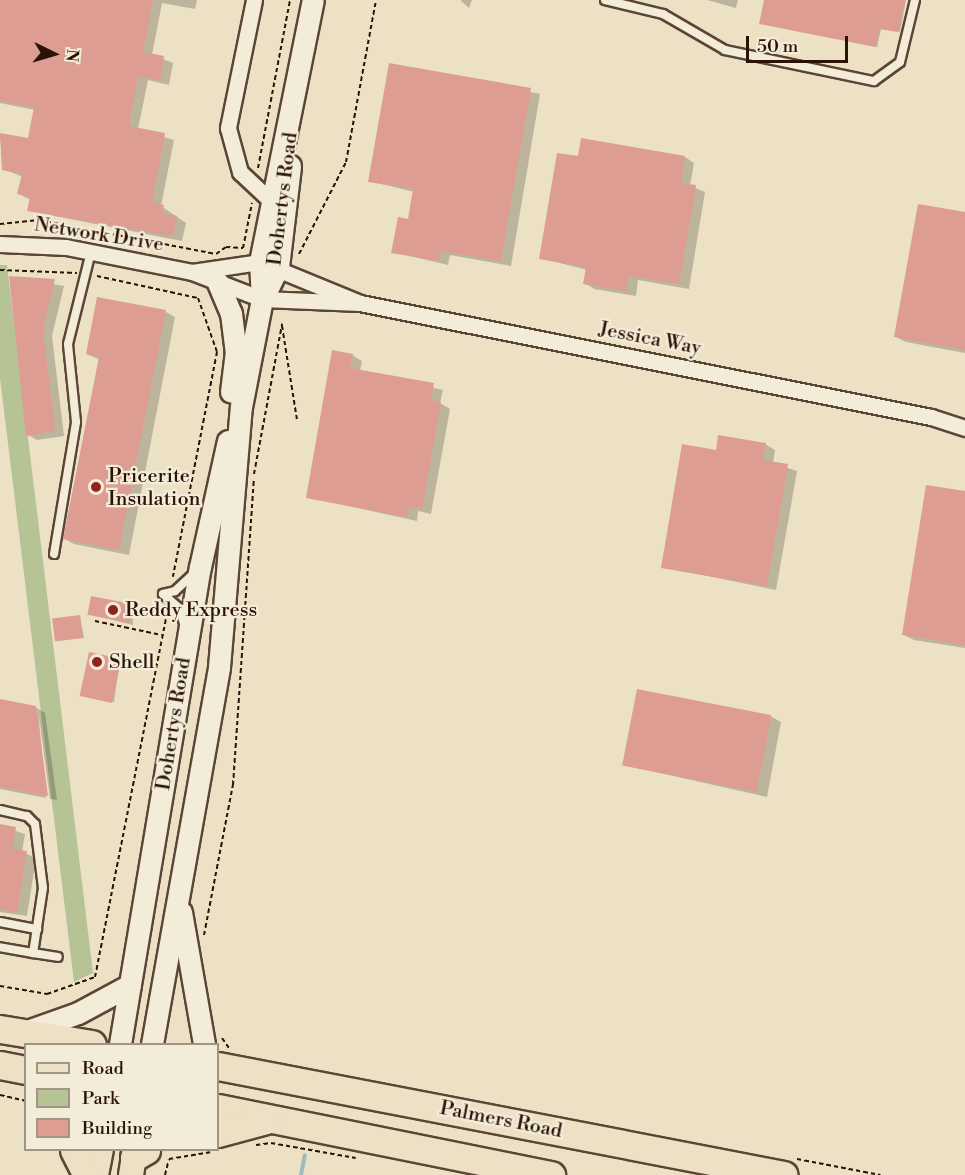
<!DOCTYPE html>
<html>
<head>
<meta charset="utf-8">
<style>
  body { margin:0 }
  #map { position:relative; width:965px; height:1175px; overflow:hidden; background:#ece1c4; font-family:"Libre Bodoni",serif }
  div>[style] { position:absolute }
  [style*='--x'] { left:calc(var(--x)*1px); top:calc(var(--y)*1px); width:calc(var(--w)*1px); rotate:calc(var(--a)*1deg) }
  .green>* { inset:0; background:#b6c395 }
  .shadow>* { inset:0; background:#0003 }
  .stream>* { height:4px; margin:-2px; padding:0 2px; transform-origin:2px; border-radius:2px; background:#9dbbbe }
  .building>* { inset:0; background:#dd9d92; transform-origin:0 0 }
  .path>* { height:2px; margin-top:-1px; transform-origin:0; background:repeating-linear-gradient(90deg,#2b1106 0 4.5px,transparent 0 7.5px) }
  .roads { filter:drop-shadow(2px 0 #5b4536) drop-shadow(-2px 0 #5b4536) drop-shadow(0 2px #5b4536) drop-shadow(0 -2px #5b4536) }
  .lane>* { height:8px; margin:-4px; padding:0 4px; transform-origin:4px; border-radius:4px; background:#f3ecd9 }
  .street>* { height:15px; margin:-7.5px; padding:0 7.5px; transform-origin:7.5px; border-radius:7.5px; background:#f3ecd9 }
  .secondary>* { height:21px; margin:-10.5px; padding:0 10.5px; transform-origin:10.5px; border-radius:10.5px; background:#f3ecd9 }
  .primary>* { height:24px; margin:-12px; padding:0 12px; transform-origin:12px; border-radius:12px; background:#ece1c4 }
  .highway>* { height:27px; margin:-13.5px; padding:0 13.5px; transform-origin:13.5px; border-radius:13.5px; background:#ece1c4 }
  .dots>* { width:16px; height:16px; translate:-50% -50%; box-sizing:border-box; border:3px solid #f3ecd9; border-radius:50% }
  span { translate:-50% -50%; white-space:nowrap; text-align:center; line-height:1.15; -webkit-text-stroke:4.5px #f3ecd9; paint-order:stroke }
  .street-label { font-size:20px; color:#2b1106 }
  .poi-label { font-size:20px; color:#2b1106 }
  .left { translate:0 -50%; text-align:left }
  .legend { position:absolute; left:24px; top:1043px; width:195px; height:108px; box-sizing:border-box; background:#f3ecd9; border:2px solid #a39485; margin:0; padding:8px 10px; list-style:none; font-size:18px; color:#2b1106 }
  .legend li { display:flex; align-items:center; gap:12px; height:30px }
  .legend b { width:30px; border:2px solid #a39485 }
  .north { position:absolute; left:24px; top:24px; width:60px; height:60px; -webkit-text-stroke:4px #f3ecd9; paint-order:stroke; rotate:95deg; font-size:16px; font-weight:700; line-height:24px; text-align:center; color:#2b1106 }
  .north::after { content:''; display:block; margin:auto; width:21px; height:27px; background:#2b1106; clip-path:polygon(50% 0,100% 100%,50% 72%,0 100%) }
  .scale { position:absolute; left:746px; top:36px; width:102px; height:27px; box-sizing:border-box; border:3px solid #2b1106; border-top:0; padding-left:8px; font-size:18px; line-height:21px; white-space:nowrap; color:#2b1106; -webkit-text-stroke:4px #f3ecd9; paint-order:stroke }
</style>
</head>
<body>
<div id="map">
  <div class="green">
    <i style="clip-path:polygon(0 265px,7px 265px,93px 973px,74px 982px,0 378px)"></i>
  </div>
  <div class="shadow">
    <i style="clip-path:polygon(0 0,197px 0,195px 9px,162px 3px,152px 55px,173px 63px,169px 85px,148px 80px,138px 129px,174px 140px,161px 206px,186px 223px,182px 241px,29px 211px,31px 200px,19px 194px,23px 177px,3px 169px,0 135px,30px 140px,35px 110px,0 103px)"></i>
    <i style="clip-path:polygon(461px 0,472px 0,469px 8px,461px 1px)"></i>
    <i style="clip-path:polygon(707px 0,738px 0,736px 8px)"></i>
    <i style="clip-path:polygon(765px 0,906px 0,900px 32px,881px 29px,877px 47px,762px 24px)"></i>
    <i style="clip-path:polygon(390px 64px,540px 94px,511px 266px,450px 255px,448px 265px,393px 252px,409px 221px,414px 192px,370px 181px)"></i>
    <i style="clip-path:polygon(685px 157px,694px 163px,690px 186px,705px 192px,689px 289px,638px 280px,636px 296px,594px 289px,585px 283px,587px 270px,540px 258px,579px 158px)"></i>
    <i style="clip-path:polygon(965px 214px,965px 353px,906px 342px,896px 337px)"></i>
    <i style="clip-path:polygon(11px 277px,64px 286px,52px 336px,64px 436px,37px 440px,28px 435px)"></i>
    <i style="clip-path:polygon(166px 312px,175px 317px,129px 555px,74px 544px,65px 539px,100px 360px,87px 354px)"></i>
    <i style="clip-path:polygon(352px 355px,362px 361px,360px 371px,443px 390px,440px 403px,450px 409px,431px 514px,418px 511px,417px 521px,307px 497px)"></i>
    <i style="clip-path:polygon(765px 444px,775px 450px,773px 463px,797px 471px,776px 590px,663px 567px,717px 451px)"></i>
    <i style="clip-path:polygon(965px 492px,965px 648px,914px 640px,904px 635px)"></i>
    <i style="clip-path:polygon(132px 605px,133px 625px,89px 614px)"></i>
    <i style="clip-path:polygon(80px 617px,84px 638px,57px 641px)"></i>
    <i style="clip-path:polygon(120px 660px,114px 702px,83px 696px)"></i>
    <i style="clip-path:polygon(0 701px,35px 707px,45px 713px,57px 800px,50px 799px,38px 709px,46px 798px,0 789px)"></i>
    <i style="clip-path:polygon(772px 717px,781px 722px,767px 797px,624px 765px)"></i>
    <i style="clip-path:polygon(0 826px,25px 834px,22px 852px,36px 858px,27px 916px,0 912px)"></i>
  </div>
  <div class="stream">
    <i style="--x:301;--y:1175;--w:20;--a:-79"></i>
  </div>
  <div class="building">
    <i style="clip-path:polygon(0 0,153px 0,143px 52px,164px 56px,160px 80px,138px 76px,129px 126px,165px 133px,152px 202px,164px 205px,162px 213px,177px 216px,173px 236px,27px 211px,30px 197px,17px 194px,22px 174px,2px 170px,0 133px,28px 138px,34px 107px,0 101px)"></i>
    <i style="clip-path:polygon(764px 0,905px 0,898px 32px,879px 29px,876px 47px,759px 24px)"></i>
    <i style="clip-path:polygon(389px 63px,531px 88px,501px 261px,441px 251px,439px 261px,391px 253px,398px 217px,408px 219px,413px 189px,368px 182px)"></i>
    <i style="clip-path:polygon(581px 138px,685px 156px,681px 183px,696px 185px,679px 284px,629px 276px,626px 291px,583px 284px,586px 267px,539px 259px,557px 153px,578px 156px)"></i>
    <i style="clip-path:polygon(918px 204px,965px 212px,965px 350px,894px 337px)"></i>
    <i style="clip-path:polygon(9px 276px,55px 279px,43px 330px,55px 431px,26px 436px)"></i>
    <i style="clip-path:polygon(97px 297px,166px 310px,119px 550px,63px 539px,99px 357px,86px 354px)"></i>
    <i style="clip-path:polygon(332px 350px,353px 354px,350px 368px,434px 383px,431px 400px,441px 402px,422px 509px,409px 507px,407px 517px,306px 498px)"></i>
    <i style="clip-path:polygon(718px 435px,766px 443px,763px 460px,788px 464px,767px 586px,661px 568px,682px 444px,716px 450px)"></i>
    <i style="clip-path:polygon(926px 485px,965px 491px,965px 645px,902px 635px)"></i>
    <i style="left:91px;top:596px;width:42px;height:19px;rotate:11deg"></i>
    <i style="left:80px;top:615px;width:23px;height:28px;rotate:83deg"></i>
    <i style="left:89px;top:652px;width:33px;height:45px;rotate:12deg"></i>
    <i style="left:637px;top:689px;width:137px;height:78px;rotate:11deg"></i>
    <i style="clip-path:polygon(0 699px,36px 706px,48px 796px,0 787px)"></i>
    <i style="clip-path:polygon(0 824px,16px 827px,12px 849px,27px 851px,17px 912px,0 909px)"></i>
  </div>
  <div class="path">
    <i style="--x:258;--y:168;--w:171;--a:-79.2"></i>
    <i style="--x:0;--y:224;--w:39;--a:-6"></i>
    <i style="--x:39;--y:220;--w:180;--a:10.9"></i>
    <i style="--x:216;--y:254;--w:12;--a:-35"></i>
    <i style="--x:226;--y:247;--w:17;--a:3"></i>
    <i style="--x:243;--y:248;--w:46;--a:-78.7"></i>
    <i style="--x:299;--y:254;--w:103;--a:-62.9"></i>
    <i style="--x:346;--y:162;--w:165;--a:-79.5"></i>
    <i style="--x:0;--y:270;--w:77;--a:2.2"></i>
    <i style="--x:97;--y:276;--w:103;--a:12.3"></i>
    <i style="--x:198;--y:298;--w:57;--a:70.6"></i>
    <i style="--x:217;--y:352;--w:229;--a:101.1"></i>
    <i style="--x:282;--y:326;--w:95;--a:80.9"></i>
    <i style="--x:254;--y:474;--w:153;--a:-79.4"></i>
    <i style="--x:95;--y:621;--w:68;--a:11.8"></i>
    <i style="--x:204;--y:935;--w:153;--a:-79.1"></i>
    <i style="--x:233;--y:785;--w:306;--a:-86.1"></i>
    <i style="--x:0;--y:986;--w:48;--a:9.7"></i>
    <i style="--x:47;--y:994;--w:51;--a:-19.5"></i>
    <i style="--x:95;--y:977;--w:372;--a:-78.8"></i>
    <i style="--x:222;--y:1038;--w:12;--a:55"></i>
    <i style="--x:0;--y:1095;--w:27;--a:13"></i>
    <i style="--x:256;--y:1145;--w:15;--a:-8"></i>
    <i style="--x:271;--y:1143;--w:86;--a:10"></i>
    <i style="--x:797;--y:1159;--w:85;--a:10.9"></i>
    <i style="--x:165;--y:1175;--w:16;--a:-76"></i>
    <i style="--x:169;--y:1159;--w:43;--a:-9.5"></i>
  </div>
  <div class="roads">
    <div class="lane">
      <i style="--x:605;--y:0;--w:60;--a:13.6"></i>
      <i style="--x:663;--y:14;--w:72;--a:30.1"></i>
      <i style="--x:725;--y:50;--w:152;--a:11.8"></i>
      <i style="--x:874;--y:81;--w:32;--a:-36"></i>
      <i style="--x:900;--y:62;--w:64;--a:-76.4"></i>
      <i style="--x:54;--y:554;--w:134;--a:-80.5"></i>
      <i style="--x:76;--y:422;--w:78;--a:-95.9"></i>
      <i style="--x:68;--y:344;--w:95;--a:-76"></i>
      <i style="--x:163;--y:594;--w:21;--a:41"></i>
      <i style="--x:179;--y:608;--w:16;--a:72"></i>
      <i style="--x:163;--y:594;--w:12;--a:-14"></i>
      <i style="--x:175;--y:591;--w:25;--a:-43"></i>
      <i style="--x:0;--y:810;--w:28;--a:13"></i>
      <i style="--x:27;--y:816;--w:11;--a:45"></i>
      <i style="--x:35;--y:824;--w:64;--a:82.9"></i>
      <i style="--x:43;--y:888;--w:66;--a:98.7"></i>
      <i style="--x:33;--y:953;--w:34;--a:-170"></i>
      <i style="--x:0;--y:922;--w:38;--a:11"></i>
      <i style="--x:33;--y:953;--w:25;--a:9"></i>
    </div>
    <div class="street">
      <i style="--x:254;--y:0;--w:131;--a:101.5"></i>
      <i style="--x:228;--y:128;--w:46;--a:74.7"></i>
      <i style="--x:240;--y:172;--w:42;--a:43.1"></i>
      <i style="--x:0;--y:244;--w:66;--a:2.6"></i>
      <i style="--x:66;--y:247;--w:128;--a:11.2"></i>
      <i style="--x:192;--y:272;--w:75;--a:21.1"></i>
      <i style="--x:262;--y:299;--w:98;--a:2.3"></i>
      <i style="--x:192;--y:272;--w:69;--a:-8.4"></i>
      <i style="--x:260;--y:262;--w:108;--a:22.3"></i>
      <i style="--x:360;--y:303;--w:582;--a:11.29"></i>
      <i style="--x:931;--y:417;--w:36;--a:18"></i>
    </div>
    <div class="secondary">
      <i style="--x:218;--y:283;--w:33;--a:67"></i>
      <i style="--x:231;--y:313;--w:38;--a:83"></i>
      <i style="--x:236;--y:351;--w:41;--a:97"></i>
      <i style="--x:264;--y:296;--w:32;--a:-64"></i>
      <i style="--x:278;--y:267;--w:102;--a:-83.2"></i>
      <i style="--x:181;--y:912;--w:134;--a:80.1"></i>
      <i style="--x:22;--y:1033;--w:59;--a:-19.7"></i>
      <i style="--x:78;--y:1013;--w:59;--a:-28.3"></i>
      <i style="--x:120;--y:1044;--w:484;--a:-80.5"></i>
      <i style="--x:200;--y:567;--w:129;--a:-77.5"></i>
      <i style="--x:152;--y:1044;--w:383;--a:-79.9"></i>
      <i style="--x:219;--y:667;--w:261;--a:-85.2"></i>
      <i style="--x:241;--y:407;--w:110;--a:-79"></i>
      <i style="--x:262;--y:299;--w:37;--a:-93"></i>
      <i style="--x:260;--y:262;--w:267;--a:-78.6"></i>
    </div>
    <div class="primary">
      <i style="--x:96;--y:1175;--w:25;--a:-79"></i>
      <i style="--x:131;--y:1175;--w:25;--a:-81"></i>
    </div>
    <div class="highway">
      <i style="--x:0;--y:1029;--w:93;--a:9.3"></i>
      <i style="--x:0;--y:1065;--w:26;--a:11"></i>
      <i style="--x:218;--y:1066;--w:576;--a:10.9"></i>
      <i style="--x:218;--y:1108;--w:340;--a:11.4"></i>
      <i style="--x:218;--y:1133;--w:50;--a:-15.2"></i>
      <i style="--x:74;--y:1150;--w:28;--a:63"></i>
      <i style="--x:134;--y:1157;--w:14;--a:-30"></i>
    </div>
  </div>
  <div class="dots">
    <i style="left:96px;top:487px;background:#8f2418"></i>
    <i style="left:113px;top:610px;background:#8f2418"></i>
    <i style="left:97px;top:662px;background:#8f2418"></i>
  </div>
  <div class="street-label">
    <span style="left:283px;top:199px;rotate:-83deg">Dohertys Road</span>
    <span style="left:99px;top:235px;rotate:9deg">Network Drive</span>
    <span style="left:650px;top:339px;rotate:11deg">Jessica Way</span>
    <span style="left:174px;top:724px;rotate:-81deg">Dohertys Road</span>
    <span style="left:501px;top:1120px;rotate:11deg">Palmers Road</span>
  </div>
  <div class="poi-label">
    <span class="left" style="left:108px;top:488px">Pricerite<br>Insulation</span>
    <span class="left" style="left:125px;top:610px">Reddy Express</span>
    <span class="left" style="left:109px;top:662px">Shell</span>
  </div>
  <ul class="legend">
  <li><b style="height:8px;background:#ece1c4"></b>Road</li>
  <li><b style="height:16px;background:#b6c395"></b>Park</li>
  <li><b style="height:16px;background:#dd9d92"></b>Building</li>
  </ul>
  <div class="north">N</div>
  <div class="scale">50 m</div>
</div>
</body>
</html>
